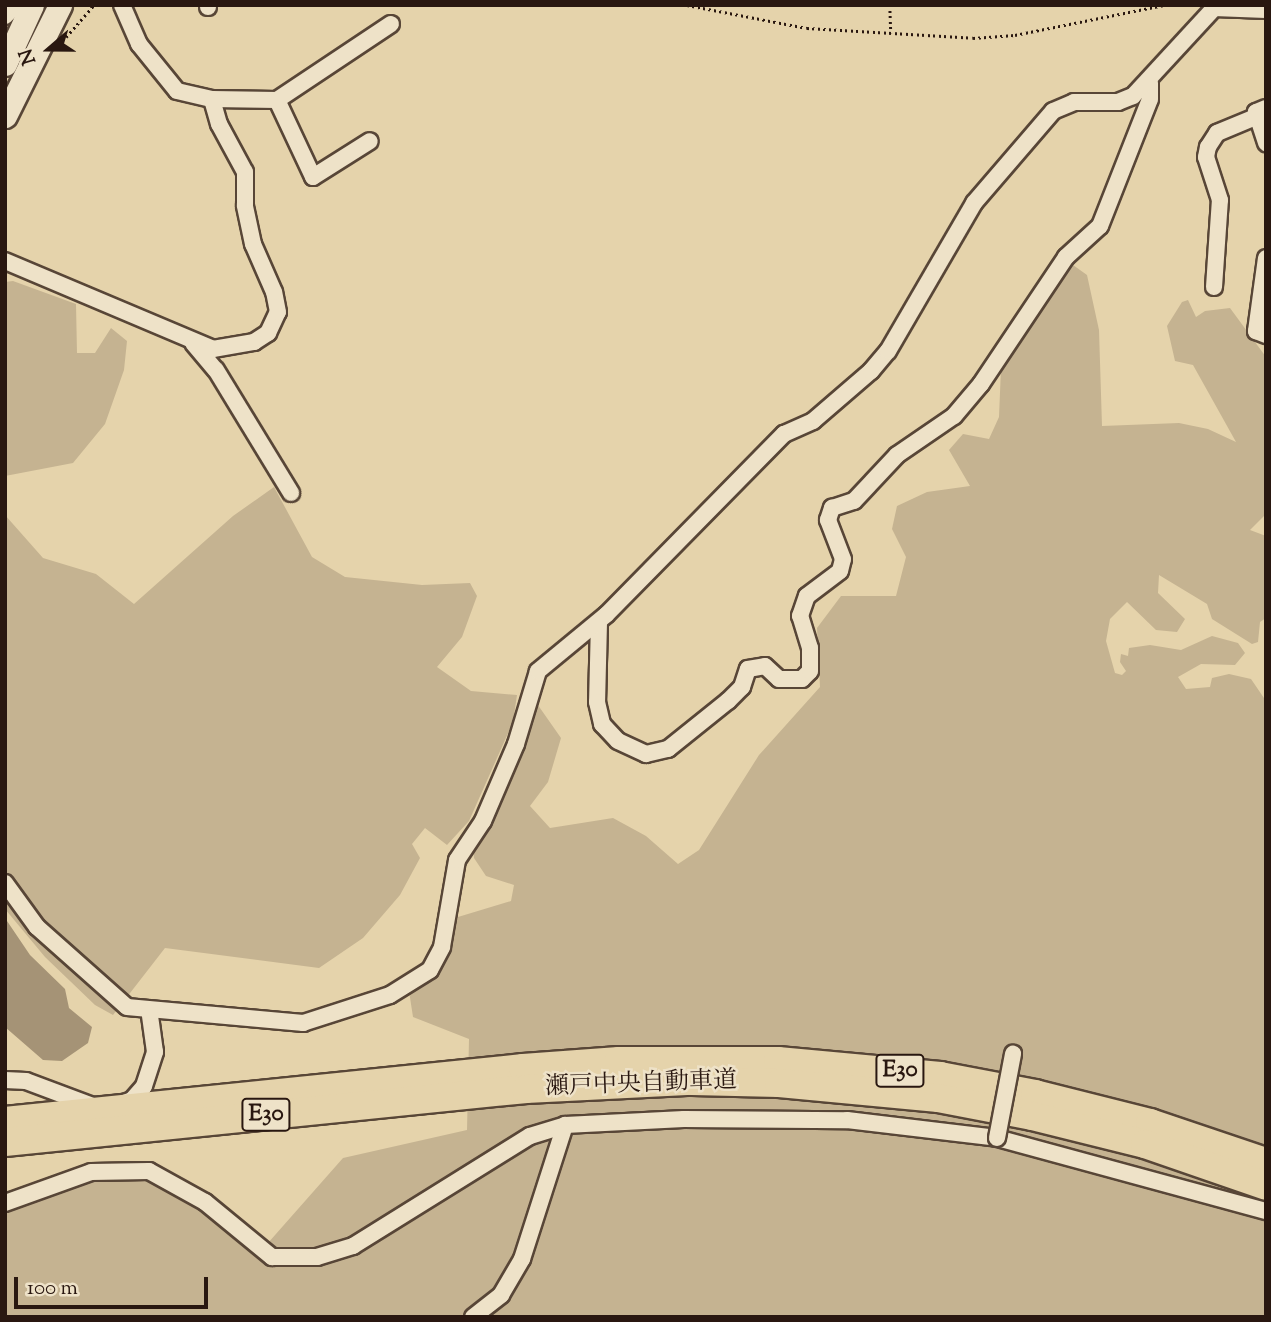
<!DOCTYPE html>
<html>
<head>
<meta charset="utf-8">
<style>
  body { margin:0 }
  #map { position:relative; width:1271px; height:1322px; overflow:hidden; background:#e5d3ab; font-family:"Sorts Mill Goudy","Noto Serif JP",serif }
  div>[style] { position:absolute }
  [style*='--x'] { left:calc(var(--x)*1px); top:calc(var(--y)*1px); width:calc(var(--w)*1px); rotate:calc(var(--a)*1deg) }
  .green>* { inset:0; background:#c5b391 }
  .water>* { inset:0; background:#a59376 }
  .path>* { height:2.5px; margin-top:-1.25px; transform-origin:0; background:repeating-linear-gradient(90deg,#291710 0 2px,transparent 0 5.5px) }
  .roads { filter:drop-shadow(2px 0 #584637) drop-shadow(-2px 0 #584637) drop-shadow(0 2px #584637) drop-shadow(0 -2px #584637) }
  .minor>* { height:16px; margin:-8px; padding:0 8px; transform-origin:8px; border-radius:8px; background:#eee2c8 }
  .secondary>* { height:23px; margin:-11.5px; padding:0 11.5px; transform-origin:11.5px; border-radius:11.5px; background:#eee2c8 }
  .motorway>* { height:28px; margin:-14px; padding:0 14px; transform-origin:14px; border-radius:14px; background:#e5d3ab }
  .bridges { filter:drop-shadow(2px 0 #584637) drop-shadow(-2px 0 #584637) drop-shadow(0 2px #584637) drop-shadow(0 -2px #584637) }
  .minor-bridge>* { height:16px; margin:-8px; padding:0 8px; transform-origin:8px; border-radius:8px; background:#eee2c8 }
  span { translate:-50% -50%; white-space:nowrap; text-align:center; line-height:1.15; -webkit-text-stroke:5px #eee2c8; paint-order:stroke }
  .shield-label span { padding:2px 5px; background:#eee2c8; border:2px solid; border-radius:5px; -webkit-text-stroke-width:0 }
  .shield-label { font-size:23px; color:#291710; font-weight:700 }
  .street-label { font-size:24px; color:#291710 }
  .frame { position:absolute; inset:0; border:7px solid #291710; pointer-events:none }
  .north { position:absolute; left:14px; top:14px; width:70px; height:70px; -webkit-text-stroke:5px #eee2c8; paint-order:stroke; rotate:250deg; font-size:19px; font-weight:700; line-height:28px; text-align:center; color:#291710 }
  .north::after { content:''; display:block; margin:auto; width:24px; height:32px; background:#291710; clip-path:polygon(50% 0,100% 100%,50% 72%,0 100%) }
  .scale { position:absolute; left:14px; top:1277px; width:194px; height:32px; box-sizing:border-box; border:4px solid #291710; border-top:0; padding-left:9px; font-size:21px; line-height:24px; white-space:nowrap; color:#291710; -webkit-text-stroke:5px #eee2c8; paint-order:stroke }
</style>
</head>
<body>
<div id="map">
  <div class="green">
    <i style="clip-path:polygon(1073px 265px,1087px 275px,1099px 330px,1102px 426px,1179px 423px,1208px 429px,1236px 442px,1193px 365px,1175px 361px,1167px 326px,1182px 302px,1188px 300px,1196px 317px,1205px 311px,1230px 308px,1266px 357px,1266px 514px,1250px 530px,1266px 536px,1266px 618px,1260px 622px,1258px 642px,1252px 644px,1212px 619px,1207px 604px,1159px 575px,1158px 593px,1185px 619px,1177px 632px,1156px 630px,1127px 602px,1110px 619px,1106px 641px,1115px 673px,1122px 675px,1126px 671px,1120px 662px,1121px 654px,1128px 656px,1129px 648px,1150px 645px,1181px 650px,1212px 636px,1238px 643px,1245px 653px,1235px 665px,1201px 664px,1178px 677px,1186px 689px,1210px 687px,1212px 678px,1229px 674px,1251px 679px,1266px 701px,1266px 1317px,5px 1317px,5px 1208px,90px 1180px,151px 1179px,268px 1243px,343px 1158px,467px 1130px,469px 1039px,413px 1017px,409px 991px,434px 973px,458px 917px,511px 901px,514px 885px,486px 876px,474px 858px,473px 846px,533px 698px,561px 738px,548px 782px,530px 806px,550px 828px,613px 818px,646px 836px,678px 864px,699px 850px,759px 755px,820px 687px,817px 628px,841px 596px,896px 596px,906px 557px,892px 529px,897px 506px,927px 492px,970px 486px,949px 450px,963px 434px,989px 439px,999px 417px,1001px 368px)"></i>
    <i style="clip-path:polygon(13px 281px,76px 304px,77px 353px,95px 353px,111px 328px,127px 341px,124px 370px,105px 424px,73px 463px,5px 476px,5px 282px)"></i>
    <i style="clip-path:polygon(274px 487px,312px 557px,345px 577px,422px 585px,470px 583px,477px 596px,462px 637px,437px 667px,471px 691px,517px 695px,513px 722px,469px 821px,447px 845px,425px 828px,412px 844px,420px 858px,400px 895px,363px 938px,319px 968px,165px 948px,113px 1015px,95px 1005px,45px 957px,5px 909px,5px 515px,43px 558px,96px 574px,134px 604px,233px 516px)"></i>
  </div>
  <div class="water">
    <i style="clip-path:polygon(5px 918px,30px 955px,65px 989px,69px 1008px,92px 1027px,88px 1043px,62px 1061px,43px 1060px,5px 1027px)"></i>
  </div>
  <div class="path">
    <i style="--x:687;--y:5;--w:122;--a:10.9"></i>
    <i style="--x:807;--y:28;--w:166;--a:3.4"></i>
    <i style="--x:973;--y:38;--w:42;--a:-4.1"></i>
    <i style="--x:1015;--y:35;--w:152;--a:-11.4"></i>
    <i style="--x:890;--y:5;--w:28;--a:88"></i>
    <i style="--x:66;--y:37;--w:43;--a:-48.8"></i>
  </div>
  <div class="roads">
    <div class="minor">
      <i style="--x:122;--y:5;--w:43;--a:66.4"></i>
      <i style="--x:139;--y:44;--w:60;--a:51"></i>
      <i style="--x:177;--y:91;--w:36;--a:13"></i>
      <i style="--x:212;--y:99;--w:65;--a:0.9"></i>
      <i style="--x:277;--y:100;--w:85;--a:64.9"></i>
      <i style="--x:313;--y:177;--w:67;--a:-32.3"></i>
      <i style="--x:208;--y:5;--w:2;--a:90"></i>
      <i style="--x:1214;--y:8;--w:52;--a:2.2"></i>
      <i style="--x:5;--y:16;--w:16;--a:-45"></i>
      <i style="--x:277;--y:100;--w:137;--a:-33.7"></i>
      <i style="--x:1266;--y:108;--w:11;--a:158"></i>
      <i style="--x:1256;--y:112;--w:33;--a:72"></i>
      <i style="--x:1266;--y:258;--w:74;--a:97.8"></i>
      <i style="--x:1256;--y:331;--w:11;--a:22"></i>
      <i style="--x:5;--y:261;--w:226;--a:22.9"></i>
      <i style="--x:213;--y:349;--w:42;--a:-9.7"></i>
      <i style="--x:254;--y:342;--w:17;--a:-33"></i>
      <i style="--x:268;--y:333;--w:23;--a:-65"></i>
      <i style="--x:278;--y:312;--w:20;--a:-101"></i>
      <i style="--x:274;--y:292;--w:52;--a:-113.6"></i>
      <i style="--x:253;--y:244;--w:40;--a:-102"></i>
      <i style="--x:245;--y:205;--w:33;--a:-90"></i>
      <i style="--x:245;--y:172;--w:55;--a:-118.4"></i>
      <i style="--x:219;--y:124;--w:26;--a:-106"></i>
      <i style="--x:1214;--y:287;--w:87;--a:-86.1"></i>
      <i style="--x:1220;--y:200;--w:45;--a:-108"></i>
      <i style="--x:1206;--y:157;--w:10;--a:-79"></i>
      <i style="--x:1208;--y:147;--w:17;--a:-57"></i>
      <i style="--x:1217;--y:133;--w:44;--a:-22.5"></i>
      <i style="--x:193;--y:343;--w:35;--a:50"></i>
      <i style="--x:216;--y:370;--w:144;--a:58.6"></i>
      <i style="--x:599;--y:622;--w:80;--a:91.4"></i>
      <i style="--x:597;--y:702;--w:23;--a:77"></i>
      <i style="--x:602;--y:724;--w:23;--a:47"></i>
      <i style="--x:618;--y:741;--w:31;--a:25"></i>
      <i style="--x:646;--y:754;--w:23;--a:-13"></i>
      <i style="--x:668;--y:749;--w:77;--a:-38.7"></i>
      <i style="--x:728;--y:701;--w:20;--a:-45"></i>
      <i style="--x:742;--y:687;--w:19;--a:-72"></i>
      <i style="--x:748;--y:669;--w:17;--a:-10"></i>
      <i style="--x:765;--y:666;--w:19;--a:43"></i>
      <i style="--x:779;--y:679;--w:23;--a:0"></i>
      <i style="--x:802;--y:679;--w:11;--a:-45"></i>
      <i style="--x:810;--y:671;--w:23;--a:-90"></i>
      <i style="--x:810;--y:648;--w:34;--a:-107"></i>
      <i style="--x:800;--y:616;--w:21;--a:-71"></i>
      <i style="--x:807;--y:596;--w:41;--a:-37.1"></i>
      <i style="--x:840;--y:571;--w:12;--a:-76"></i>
      <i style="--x:843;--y:559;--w:42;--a:-111"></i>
      <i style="--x:828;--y:520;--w:13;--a:-72"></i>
      <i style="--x:832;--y:508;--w:23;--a:-18"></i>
      <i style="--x:854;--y:501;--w:63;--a:-46.9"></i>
      <i style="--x:897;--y:455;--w:69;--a:-34.4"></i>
      <i style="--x:954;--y:416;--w:42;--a:-49.8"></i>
      <i style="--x:981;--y:384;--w:153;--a:-56.2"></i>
      <i style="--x:1066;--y:257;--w:46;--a:-42.4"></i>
      <i style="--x:1100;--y:226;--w:136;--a:-68.5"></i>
      <i style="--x:1150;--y:99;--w:16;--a:-90"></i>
      <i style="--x:5;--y:883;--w:54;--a:54"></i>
      <i style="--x:37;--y:927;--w:120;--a:41.6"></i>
      <i style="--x:127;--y:1007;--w:177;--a:5.2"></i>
      <i style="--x:303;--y:1023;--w:91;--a:-17.8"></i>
      <i style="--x:390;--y:995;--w:47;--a:-32"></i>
      <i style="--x:430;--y:970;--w:26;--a:-62"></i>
      <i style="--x:442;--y:947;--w:88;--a:-80.2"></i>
      <i style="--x:457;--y:860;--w:47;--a:-56.3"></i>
      <i style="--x:483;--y:821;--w:84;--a:-66.8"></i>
      <i style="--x:516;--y:744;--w:76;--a:-73.2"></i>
      <i style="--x:538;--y:671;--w:88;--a:-39.5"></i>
      <i style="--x:606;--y:615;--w:254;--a:-45.5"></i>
      <i style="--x:784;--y:434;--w:32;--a:-24"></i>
      <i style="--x:813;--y:421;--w:77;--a:-40.8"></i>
      <i style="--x:871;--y:371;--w:26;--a:-50"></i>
      <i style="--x:888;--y:351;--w:171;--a:-59.8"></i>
      <i style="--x:974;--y:203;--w:121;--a:-49.3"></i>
      <i style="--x:1053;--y:111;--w:23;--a:-23"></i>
      <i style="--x:1074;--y:102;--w:44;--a:0"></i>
      <i style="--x:1118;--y:102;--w:16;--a:-22"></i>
      <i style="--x:1133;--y:96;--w:124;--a:-47.3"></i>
      <i style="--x:5;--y:1080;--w:21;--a:3"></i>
      <i style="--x:26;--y:1081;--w:72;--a:20.5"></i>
      <i style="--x:121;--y:1104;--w:12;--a:-20"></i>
      <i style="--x:132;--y:1100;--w:18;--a:-49"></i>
      <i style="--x:144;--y:1086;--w:36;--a:-72"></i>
      <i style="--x:155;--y:1052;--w:43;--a:-97.9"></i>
      <i style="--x:5;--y:1203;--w:91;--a:-19.8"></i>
      <i style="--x:91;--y:1172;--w:58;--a:-1"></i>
      <i style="--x:149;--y:1171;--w:64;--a:29"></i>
      <i style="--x:205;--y:1202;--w:87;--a:39.4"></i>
      <i style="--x:272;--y:1257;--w:45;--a:0"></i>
      <i style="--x:317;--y:1257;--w:38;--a:-17"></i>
      <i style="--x:353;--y:1246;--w:208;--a:-31.9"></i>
      <i style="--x:530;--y:1136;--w:37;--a:-17"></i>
      <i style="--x:565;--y:1125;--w:119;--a:-2.9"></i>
      <i style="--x:684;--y:1119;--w:163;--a:0.4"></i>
      <i style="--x:847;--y:1120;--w:151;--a:6.8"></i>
      <i style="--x:997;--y:1138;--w:279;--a:15.2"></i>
      <i style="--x:473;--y:1317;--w:36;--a:-38"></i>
      <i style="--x:501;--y:1295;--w:42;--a:-59.7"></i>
      <i style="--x:522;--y:1259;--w:141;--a:-72.2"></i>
    </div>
    <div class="secondary">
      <i style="--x:5;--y:64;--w:65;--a:-65.4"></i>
      <i style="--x:5;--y:116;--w:124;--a:-63.6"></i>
    </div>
    <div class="motorway">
      <i style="--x:5;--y:1121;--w:521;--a:-5.84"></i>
      <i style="--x:523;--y:1068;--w:96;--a:-4.2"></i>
      <i style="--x:619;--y:1061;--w:159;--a:0"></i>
      <i style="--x:778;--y:1061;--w:163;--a:5.3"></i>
      <i style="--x:940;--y:1076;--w:97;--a:10.7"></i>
      <i style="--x:1035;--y:1094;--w:119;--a:14.2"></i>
      <i style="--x:1150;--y:1123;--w:122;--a:18.6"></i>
      <i style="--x:5;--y:1142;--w:524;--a:-5.81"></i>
      <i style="--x:526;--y:1089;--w:166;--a:-2.8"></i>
      <i style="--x:692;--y:1081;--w:87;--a:1.3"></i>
      <i style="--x:779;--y:1083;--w:160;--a:5.4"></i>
      <i style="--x:938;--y:1098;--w:96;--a:10.8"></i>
      <i style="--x:1032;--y:1116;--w:116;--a:13.9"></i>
      <i style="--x:1145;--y:1144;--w:128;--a:19.1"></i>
    </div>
  </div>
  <div class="bridges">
    <div class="minor-bridge">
      <i style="--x:997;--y:1138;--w:86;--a:-79.2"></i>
    </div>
  </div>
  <div class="shield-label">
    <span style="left:900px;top:1071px">E30</span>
    <span style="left:266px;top:1115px">E30</span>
  </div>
  <div class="street-label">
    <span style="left:641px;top:1085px;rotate:-2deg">瀬戸中央自動車道</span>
  </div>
  <div class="frame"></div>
  <div class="north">N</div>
  <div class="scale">100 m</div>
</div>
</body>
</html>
